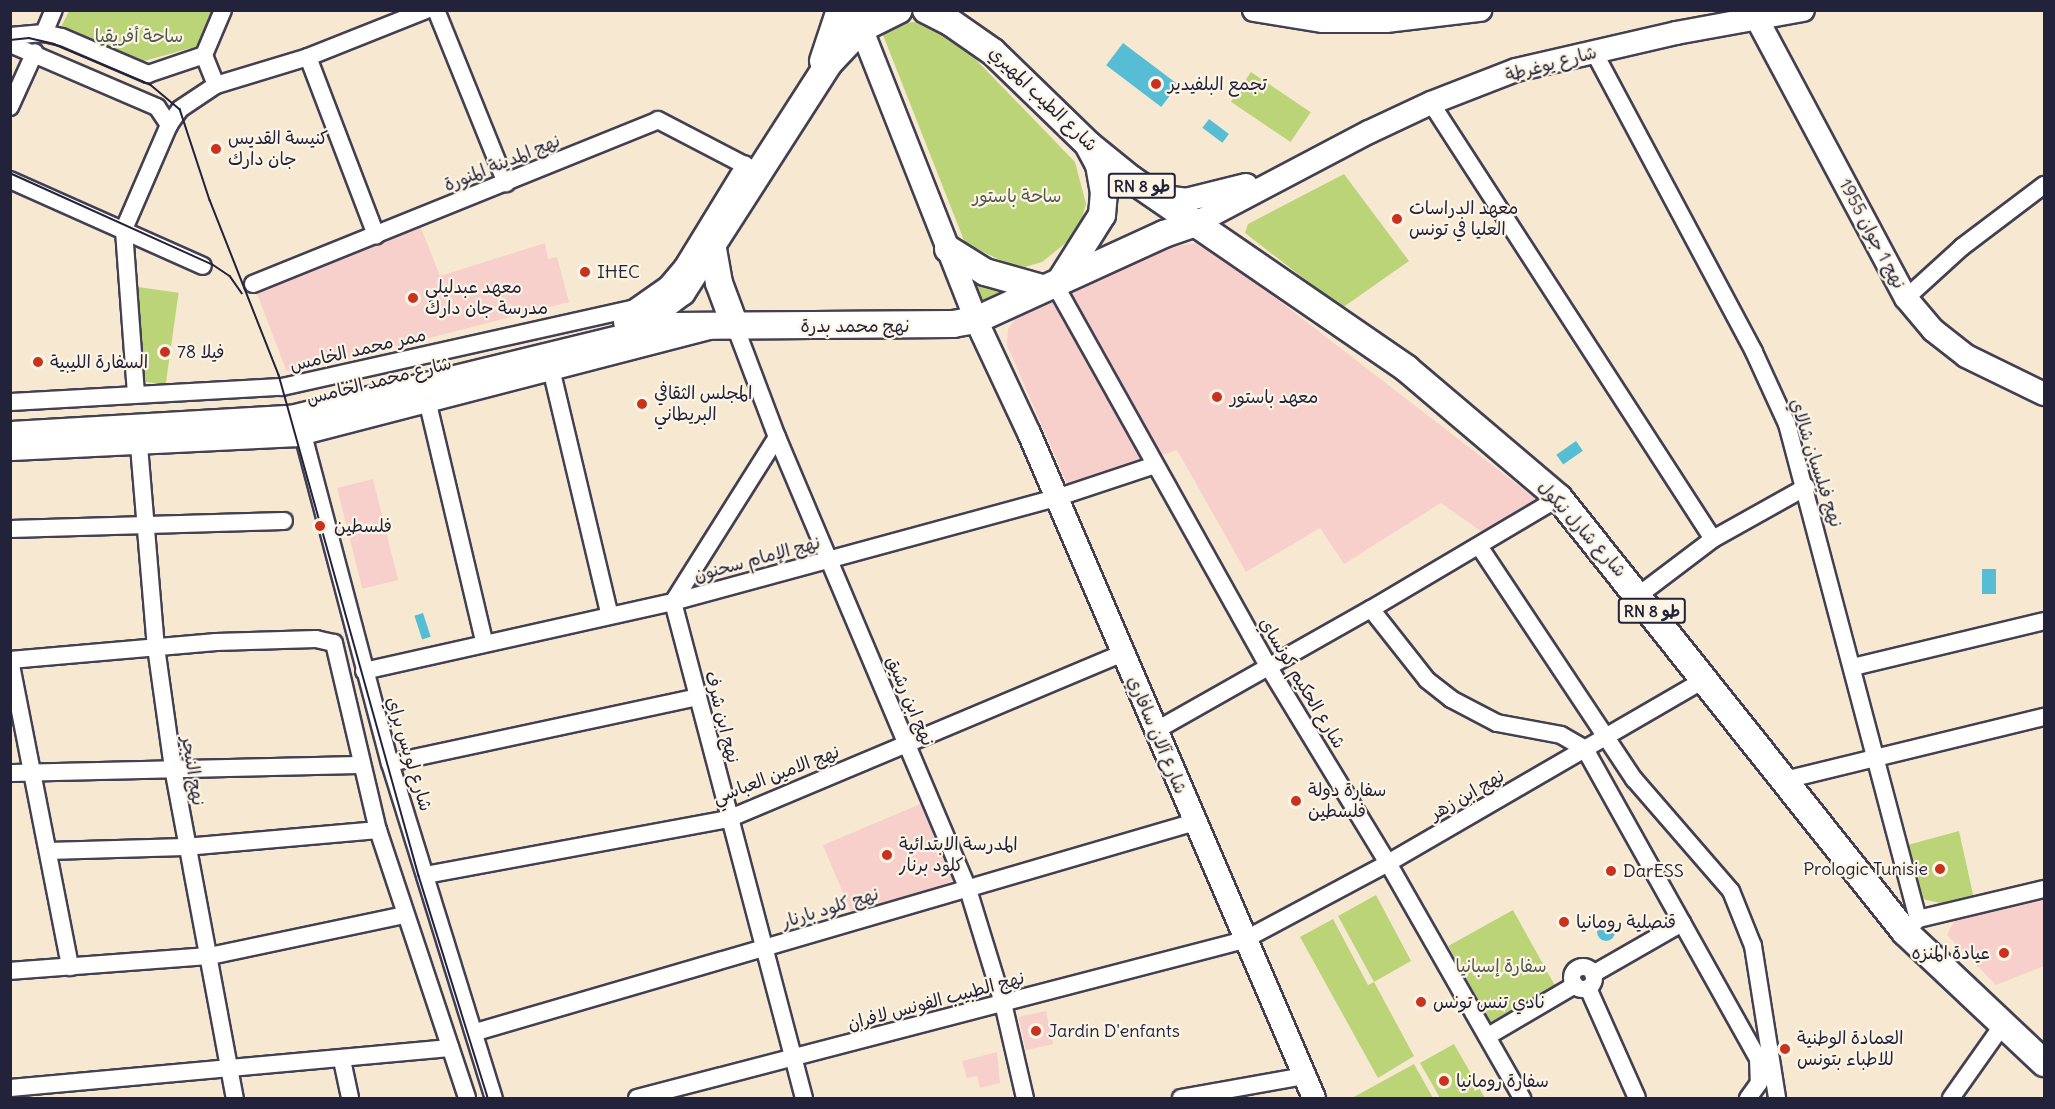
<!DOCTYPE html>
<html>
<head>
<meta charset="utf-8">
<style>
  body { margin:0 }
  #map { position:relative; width:2055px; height:1109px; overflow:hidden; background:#f7e9d1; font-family:Delius,"Playpen Sans Arabic",sans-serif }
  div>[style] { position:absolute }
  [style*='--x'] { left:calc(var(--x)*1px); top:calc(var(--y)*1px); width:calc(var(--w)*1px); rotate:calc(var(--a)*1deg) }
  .built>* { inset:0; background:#f7d0cb; transform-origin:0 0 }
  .green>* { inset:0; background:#bcd478; transform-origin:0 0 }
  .water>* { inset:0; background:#56bdd4; transform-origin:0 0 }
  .round { border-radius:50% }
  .roads { filter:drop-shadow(2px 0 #424052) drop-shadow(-2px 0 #424052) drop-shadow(0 2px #424052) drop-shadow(0 -2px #424052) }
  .street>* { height:16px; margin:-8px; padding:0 8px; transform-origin:8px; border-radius:8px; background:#fff }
  .street>.ring { margin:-8px; padding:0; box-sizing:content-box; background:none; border:16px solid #fff; border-radius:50% }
  .secondary>* { height:22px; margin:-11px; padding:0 11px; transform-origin:11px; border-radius:11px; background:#fff }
  .primary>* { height:26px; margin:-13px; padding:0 13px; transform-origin:13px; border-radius:13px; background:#fff }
  .tram>* { height:1.5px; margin:-0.75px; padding:0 0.75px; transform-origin:0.75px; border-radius:0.75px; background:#22223b }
  .dots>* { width:16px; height:16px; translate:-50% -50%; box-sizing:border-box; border:3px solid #fcf5e5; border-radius:50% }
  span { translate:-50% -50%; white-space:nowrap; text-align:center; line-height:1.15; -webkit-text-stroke:4.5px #fcf5e5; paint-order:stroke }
  .shield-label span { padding:2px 4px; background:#fcf5e5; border:2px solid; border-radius:4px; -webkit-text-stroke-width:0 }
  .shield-label { font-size:16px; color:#22223b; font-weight:700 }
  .park-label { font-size:18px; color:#50574d }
  .street-label { font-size:18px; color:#22223b }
  .poi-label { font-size:18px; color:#22223b }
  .left { translate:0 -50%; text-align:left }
  .right { translate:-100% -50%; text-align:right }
  .frame { position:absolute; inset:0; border:12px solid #22223b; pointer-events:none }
</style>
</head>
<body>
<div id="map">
  <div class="built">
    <i style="clip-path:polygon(421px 228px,440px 276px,545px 243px,548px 259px,557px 257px,569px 302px,293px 373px,286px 370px,256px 291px)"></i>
    <i style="clip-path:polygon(1203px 242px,1540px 502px,1485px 534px,1441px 503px,1344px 564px,1320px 528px,1246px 572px,1177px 450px,1068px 486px,1007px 345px,1008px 329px,1018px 315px,1164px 248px)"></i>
    <i style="left:373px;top:479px;width:104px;height:37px;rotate:76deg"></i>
    <i style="left:925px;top:802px;width:83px;height:111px;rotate:67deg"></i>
    <i style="clip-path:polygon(2044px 896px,2044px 966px,1996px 985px,1947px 935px,1955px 919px)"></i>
    <i style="left:1046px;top:1011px;width:34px;height:28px;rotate:78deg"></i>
    <i style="clip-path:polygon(997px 1052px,1000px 1083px,980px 1088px,977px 1076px,967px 1078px,962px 1061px)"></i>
  </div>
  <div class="green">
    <i style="clip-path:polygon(69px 11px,213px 11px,198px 46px,137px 63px,60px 29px)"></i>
    <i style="clip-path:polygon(916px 22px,952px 35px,1075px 162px,1086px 204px,1081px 222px,1072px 238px,1042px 262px,1025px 267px,1006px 263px,965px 243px,883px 35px,886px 29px,901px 23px)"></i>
    <i style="left:1251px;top:72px;width:72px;height:36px;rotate:34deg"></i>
    <i style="clip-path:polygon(1344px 174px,1409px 261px,1342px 308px,1245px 233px,1248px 224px)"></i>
    <i style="clip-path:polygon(958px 262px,1020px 288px,976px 308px)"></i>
    <i style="left:138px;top:287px;width:41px;height:93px;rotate:8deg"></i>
    <i style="clip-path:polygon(1959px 831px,1974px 899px,1946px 904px,1926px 900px,1918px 895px,1904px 846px)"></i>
    <i style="clip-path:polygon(1376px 895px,1411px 961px,1374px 982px,1414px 1056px,1378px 1078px,1300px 937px,1333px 919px,1368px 985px,1374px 982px,1338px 916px)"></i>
    <i style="left:1513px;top:910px;width:87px;height:74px;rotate:61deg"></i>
    <i style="clip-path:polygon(1454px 1044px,1485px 1098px,1440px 1098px,1420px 1063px)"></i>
    <i style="clip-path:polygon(1414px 1064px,1433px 1098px,1352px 1098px)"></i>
  </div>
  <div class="water">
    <i style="left:1123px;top:43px;width:69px;height:28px;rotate:37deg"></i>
    <i style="left:1209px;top:119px;width:25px;height:11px;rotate:37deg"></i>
    <i style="left:1576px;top:441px;width:12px;height:24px;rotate:55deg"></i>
    <i style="left:1982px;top:569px;width:14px;height:25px"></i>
    <i style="left:423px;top:613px;width:25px;height:9px;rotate:72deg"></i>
    <i class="round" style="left:1597px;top:923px;width:18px;height:18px"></i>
  </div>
  <div class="roads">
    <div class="street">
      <i style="--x:436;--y:10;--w:187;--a:68"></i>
      <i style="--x:44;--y:33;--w:25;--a:-67"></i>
      <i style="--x:10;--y:36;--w:34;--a:-5"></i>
      <i style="--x:44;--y:33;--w:18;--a:13"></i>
      <i style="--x:62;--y:37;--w:94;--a:23.3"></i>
      <i style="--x:148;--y:74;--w:59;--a:-18.7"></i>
      <i style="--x:10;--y:44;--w:160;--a:23.2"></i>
      <i style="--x:157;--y:107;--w:22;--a:56"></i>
      <i style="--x:1594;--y:52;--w:340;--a:61.9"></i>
      <i style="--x:1754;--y:352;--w:79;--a:65.4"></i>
      <i style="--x:1787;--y:424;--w:512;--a:75.18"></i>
      <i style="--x:308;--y:57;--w:191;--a:69.1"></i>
      <i style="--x:216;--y:85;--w:32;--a:-112"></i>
      <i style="--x:204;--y:55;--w:49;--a:-67.1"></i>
      <i style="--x:1431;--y:103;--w:519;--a:57.11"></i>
      <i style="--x:10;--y:107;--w:60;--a:-65.6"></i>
      <i style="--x:10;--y:180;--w:211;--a:24"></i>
      <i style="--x:1054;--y:283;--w:439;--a:60.8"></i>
      <i style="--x:1268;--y:666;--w:231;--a:58.7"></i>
      <i style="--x:1388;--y:863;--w:271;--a:60.3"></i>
      <i style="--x:253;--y:284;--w:437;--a:-22"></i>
      <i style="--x:658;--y:120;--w:108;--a:27.5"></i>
      <i style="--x:1906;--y:298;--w:76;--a:-42.3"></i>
      <i style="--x:1962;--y:247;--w:103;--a:-37.1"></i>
      <i style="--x:735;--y:326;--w:119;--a:69.3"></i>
      <i style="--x:777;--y:437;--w:488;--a:67.1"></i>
      <i style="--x:967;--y:886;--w:122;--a:72.9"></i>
      <i style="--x:1003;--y:1003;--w:98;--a:77"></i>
      <i style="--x:552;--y:373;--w:247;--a:76.6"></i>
      <i style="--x:136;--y:394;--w:165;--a:-94.2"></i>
      <i style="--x:124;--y:229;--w:113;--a:-66.6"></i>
      <i style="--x:169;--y:125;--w:19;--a:-55"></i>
      <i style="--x:180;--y:109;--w:43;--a:-33.7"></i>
      <i style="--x:216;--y:85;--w:96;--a:-16.9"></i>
      <i style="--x:308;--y:57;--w:127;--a:-21.7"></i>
      <i style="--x:10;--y:402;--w:272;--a:-3.2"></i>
      <i style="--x:282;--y:387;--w:361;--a:-12.6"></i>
      <i style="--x:634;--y:308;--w:40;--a:-34.9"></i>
      <i style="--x:667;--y:285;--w:25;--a:-50"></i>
      <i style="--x:683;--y:266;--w:119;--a:-58.5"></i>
      <i style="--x:428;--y:404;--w:244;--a:76.7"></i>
      <i style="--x:301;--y:427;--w:348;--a:75.2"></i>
      <i style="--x:390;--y:763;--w:351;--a:72.8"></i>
      <i style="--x:777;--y:437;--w:195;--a:122.2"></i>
      <i style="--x:673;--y:602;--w:513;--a:75.21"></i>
      <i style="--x:139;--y:446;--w:202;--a:85.2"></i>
      <i style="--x:156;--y:647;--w:122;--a:82"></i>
      <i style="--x:173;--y:768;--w:336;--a:79.4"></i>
      <i style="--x:10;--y:452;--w:286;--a:-2.8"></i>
      <i style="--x:296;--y:438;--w:427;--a:-14.5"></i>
      <i style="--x:10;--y:529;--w:274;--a:-1.7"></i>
      <i style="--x:1479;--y:546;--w:280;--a:56.4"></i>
      <i style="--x:1634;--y:779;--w:148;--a:49.1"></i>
      <i style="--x:1731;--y:891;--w:59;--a:68.2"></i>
      <i style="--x:1753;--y:946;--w:154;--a:81"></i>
      <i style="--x:1639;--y:595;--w:93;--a:-37.1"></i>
      <i style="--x:1713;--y:539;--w:107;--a:-29.2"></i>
      <i style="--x:1371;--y:609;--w:90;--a:51.7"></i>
      <i style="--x:1427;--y:680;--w:31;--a:38"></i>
      <i style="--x:1451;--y:699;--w:52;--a:27.6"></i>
      <i style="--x:1497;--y:723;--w:65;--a:10.6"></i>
      <i style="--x:1561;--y:735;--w:28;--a:30"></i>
      <i style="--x:1585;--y:749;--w:354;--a:60.8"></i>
      <i style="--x:1758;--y:1058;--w:25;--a:88"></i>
      <i style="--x:1759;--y:1083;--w:19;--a:126"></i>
      <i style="--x:10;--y:660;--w:207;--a:-5"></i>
      <i style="--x:216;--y:642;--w:100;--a:-1.7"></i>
      <i style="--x:316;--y:639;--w:18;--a:13"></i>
      <i style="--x:334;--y:643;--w:192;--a:76.8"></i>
      <i style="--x:378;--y:830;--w:282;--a:71.6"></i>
      <i style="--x:10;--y:660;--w:313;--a:78.9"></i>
      <i style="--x:1853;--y:667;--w:196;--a:-13.5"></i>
      <i style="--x:364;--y:671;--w:317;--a:-12.6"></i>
      <i style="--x:673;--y:602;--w:397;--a:-15.2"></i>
      <i style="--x:1056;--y:498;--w:104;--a:-18.4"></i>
      <i style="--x:1155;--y:731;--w:248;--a:-29.5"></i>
      <i style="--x:1371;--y:609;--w:218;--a:-30.6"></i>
      <i style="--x:390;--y:763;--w:315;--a:-12.1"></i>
      <i style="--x:10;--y:773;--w:351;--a:-1.3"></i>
      <i style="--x:1785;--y:780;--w:267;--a:-13.7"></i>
      <i style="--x:48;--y:851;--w:137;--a:-1.7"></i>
      <i style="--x:185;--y:847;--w:194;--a:-5"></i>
      <i style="--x:426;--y:875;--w:307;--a:-10.5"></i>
      <i style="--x:728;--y:819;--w:428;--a:-22.8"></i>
      <i style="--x:1910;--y:927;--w:11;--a:-45"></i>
      <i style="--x:1918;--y:919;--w:130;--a:-13.4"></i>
      <i class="ring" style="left:1572px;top:967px;width:6px;height:6px"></i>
      <i style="--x:10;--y:971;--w:201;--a:-4.3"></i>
      <i style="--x:210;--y:956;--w:198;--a:-11.9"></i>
      <i style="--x:1593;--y:974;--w:103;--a:-29.8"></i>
      <i style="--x:1588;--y:988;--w:120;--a:66"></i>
      <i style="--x:476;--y:1032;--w:749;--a:-16.28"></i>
      <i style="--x:1488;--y:1036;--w:101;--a:-30.4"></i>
      <i style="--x:342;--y:1060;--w:39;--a:78"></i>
      <i style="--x:10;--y:1088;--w:442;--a:-5.2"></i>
      <i style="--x:637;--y:1098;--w:627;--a:-14.59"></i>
      <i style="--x:1244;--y:940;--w:163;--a:-28.1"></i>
      <i style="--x:1388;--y:863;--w:367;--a:-30.1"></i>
      <i style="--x:1181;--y:1098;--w:125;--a:-10.1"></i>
      <i style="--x:1951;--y:1098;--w:88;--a:-54.7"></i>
    </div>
    <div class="secondary">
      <i style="--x:854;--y:10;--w:333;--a:68.5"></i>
      <i style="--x:976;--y:320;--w:125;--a:64.9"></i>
      <i style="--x:1029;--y:433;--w:723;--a:66.8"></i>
      <i style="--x:1254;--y:10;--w:70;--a:9.1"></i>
      <i style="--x:1323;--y:21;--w:63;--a:0"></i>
      <i style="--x:1386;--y:21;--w:95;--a:-6.7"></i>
      <i style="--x:1757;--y:19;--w:316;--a:61.9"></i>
      <i style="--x:1906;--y:298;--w:42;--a:49.8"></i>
      <i style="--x:1933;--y:330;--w:42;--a:38.2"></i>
      <i style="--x:1966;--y:356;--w:87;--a:26"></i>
      <i style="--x:1155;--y:196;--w:31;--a:7"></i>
      <i style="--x:1186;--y:200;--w:62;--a:-14"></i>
      <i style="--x:1198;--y:222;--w:193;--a:-27.8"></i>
      <i style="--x:1369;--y:132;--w:68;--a:-25.1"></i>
      <i style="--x:1431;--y:103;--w:91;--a:-21.2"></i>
      <i style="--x:1516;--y:70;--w:164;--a:-13"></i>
      <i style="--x:1676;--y:33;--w:129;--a:-10.3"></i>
    </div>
    <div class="primary">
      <i style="--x:926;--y:10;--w:27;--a:27"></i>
      <i style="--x:950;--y:22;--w:52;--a:34.9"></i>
      <i style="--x:993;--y:52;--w:134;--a:44.1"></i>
      <i style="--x:1089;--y:145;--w:54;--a:39"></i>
      <i style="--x:1131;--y:179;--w:335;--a:34.5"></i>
      <i style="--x:1407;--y:369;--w:199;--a:40.3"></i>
      <i style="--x:1559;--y:498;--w:555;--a:51.44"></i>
      <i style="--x:1905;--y:932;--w:191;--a:43.3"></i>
      <i style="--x:823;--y:61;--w:54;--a:-71.6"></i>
      <i style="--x:713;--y:249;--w:35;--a:80"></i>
      <i style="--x:719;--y:283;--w:46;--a:69.6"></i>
      <i style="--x:948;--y:249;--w:44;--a:31.9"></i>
      <i style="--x:985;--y:272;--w:59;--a:15.7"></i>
      <i style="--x:1061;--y:280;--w:77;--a:-57.8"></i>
      <i style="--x:1102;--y:215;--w:22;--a:-85"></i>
      <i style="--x:1104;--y:193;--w:28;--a:-100"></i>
      <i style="--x:1099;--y:165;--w:21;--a:-118"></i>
      <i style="--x:627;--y:322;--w:28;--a:-18"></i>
      <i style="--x:654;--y:313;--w:35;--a:-37"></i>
      <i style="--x:682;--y:292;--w:272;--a:-57.3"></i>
      <i style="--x:829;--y:63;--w:47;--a:-46.7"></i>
      <i style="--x:861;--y:29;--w:42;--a:-26.6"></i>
      <i style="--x:10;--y:435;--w:281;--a:-3.3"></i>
      <i style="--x:291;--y:419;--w:393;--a:-13.7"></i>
      <i style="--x:673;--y:326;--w:280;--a:-0.4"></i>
      <i style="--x:953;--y:324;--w:23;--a:-10"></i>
      <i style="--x:976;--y:320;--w:207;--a:-24.6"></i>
      <i style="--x:1164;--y:234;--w:36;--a:-19"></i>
    </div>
  </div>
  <div class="tram">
    <i style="--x:10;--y:40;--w:19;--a:-6"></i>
    <i style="--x:29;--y:38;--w:26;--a:13"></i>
    <i style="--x:54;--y:44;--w:105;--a:22.9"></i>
    <i style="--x:151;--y:85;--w:38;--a:40"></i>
    <i style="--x:180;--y:109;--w:96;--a:71.8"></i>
    <i style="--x:210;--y:200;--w:188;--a:68.5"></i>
    <i style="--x:279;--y:375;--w:520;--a:74.39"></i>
    <i style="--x:419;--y:876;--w:232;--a:72.7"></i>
    <i style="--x:10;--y:173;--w:222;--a:24.3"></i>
    <i style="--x:212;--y:264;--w:22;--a:34"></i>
    <i style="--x:230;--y:276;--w:21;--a:55"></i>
  </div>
  <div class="dots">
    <i style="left:1156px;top:84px;background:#c8321e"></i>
    <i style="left:216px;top:149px;background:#c8321e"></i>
    <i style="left:1397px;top:219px;background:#c8321e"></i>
    <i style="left:585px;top:272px;background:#c8321e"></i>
    <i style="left:413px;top:298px;background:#c8321e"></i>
    <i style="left:165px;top:352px;background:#c8321e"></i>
    <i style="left:38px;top:362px;background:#c8321e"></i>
    <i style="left:1217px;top:397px;background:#c8321e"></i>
    <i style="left:642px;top:404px;background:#c8321e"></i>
    <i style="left:320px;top:526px;background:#c8321e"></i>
    <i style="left:1296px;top:801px;background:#c8321e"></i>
    <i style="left:887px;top:855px;background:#c8321e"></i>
    <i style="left:1940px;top:869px;background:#c8321e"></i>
    <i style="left:1611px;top:871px;background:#c8321e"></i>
    <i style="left:1564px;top:922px;background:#c8321e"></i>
    <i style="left:2004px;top:953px;background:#c8321e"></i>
    <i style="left:1421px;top:1002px;background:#c8321e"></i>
    <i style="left:1036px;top:1031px;background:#c8321e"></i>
    <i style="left:1785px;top:1049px;background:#c8321e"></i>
    <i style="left:1444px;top:1081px;background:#c8321e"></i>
  </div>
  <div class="shield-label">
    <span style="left:1142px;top:186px">RN 8 طو</span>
    <span style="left:1652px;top:611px">RN 8 طو</span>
  </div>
  <div class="park-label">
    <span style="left:139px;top:36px">ساحة أفريقيا</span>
    <span style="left:1017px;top:196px">ساحة باستور</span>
    <span style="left:1501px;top:966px">سفارة إسبانيا</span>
  </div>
  <div class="street-label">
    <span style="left:1551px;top:64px;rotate:-15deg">شارع يوغرطة</span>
    <span style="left:1043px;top:99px;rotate:44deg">شارع الطيب المهيري</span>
    <span style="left:502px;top:163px;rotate:-22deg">نهج المدينة المنورة</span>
    <span style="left:1872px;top:234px;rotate:62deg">نهج 1 جوان 1955</span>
    <span style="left:855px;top:326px">نهج محمد بدرة</span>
    <span style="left:358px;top:350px;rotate:-13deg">ممر محمد الخامس</span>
    <span style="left:379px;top:381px;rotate:-14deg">شارع محمد الخامس</span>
    <span style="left:1816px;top:463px;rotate:72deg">نهج فيلسيان شالاي</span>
    <span style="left:1582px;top:529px;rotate:48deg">شارع شارل نيكول</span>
    <span style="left:757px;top:559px;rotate:-15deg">نهج الإمام سحنون</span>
    <span style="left:1302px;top:683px;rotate:59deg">شارع الحكيم كونساي</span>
    <span style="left:910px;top:701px;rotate:67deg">نهج ابن رشيق</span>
    <span style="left:722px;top:717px;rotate:76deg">نهج ابن شرف</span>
    <span style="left:1157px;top:735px;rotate:67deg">شارع آلان سافاري</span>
    <span style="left:409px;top:754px;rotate:73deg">شارع لويس براي</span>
    <span style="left:193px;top:771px;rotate:81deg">نهج النيجر</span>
    <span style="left:776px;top:775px;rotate:-21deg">نهج الامين العباسي</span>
    <span style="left:1467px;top:795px;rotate:-30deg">نهج ابن زهر</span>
    <span style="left:830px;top:908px;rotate:-17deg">نهج كلود بارنار</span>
    <span style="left:936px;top:1001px;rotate:-15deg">نهج الطبيب الفونس لافران</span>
  </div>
  <div class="poi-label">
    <span class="left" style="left:1168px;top:84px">تجمع البلفيدير</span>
    <span class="left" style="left:228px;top:149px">كنيسة القديس<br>جان دارك</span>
    <span class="left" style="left:1409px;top:219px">معهد الدراسات<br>العليا في تونس</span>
    <span class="left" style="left:597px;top:272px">IHEC</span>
    <span class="left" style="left:425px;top:298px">معهد عبدليلي<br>مدرسة جان دارك</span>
    <span class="left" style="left:177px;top:352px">فيلا 78</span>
    <span class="left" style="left:50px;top:362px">السفارة الليبية</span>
    <span class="left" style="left:654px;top:404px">المجلس الثقافي<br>البريطاني</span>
    <span class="left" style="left:1230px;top:397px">معهد باستور</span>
    <span class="left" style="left:334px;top:526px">فلسطين</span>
    <span class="left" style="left:1308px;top:801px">سفارة دولة<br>فلسطين</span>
    <span class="left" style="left:899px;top:855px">المدرسة الابتدائية<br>كلود برنار</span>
    <span class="right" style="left:1928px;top:869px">Prologic Tunisie</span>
    <span class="left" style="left:1623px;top:871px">DarESS</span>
    <span class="left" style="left:1576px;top:922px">قنصلية رومانيا</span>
    <span class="right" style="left:1990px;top:953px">عيادة المنزه</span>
    <span class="left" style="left:1433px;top:1002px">نادي تنس تونس</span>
    <span class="left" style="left:1048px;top:1031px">Jardin D'enfants</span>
    <span class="left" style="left:1797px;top:1049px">العمادة الوطنية<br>للاطباء بتونس</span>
    <span class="left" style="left:1456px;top:1081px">سفارة رومانيا</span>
  </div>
  <div class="frame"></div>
</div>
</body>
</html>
